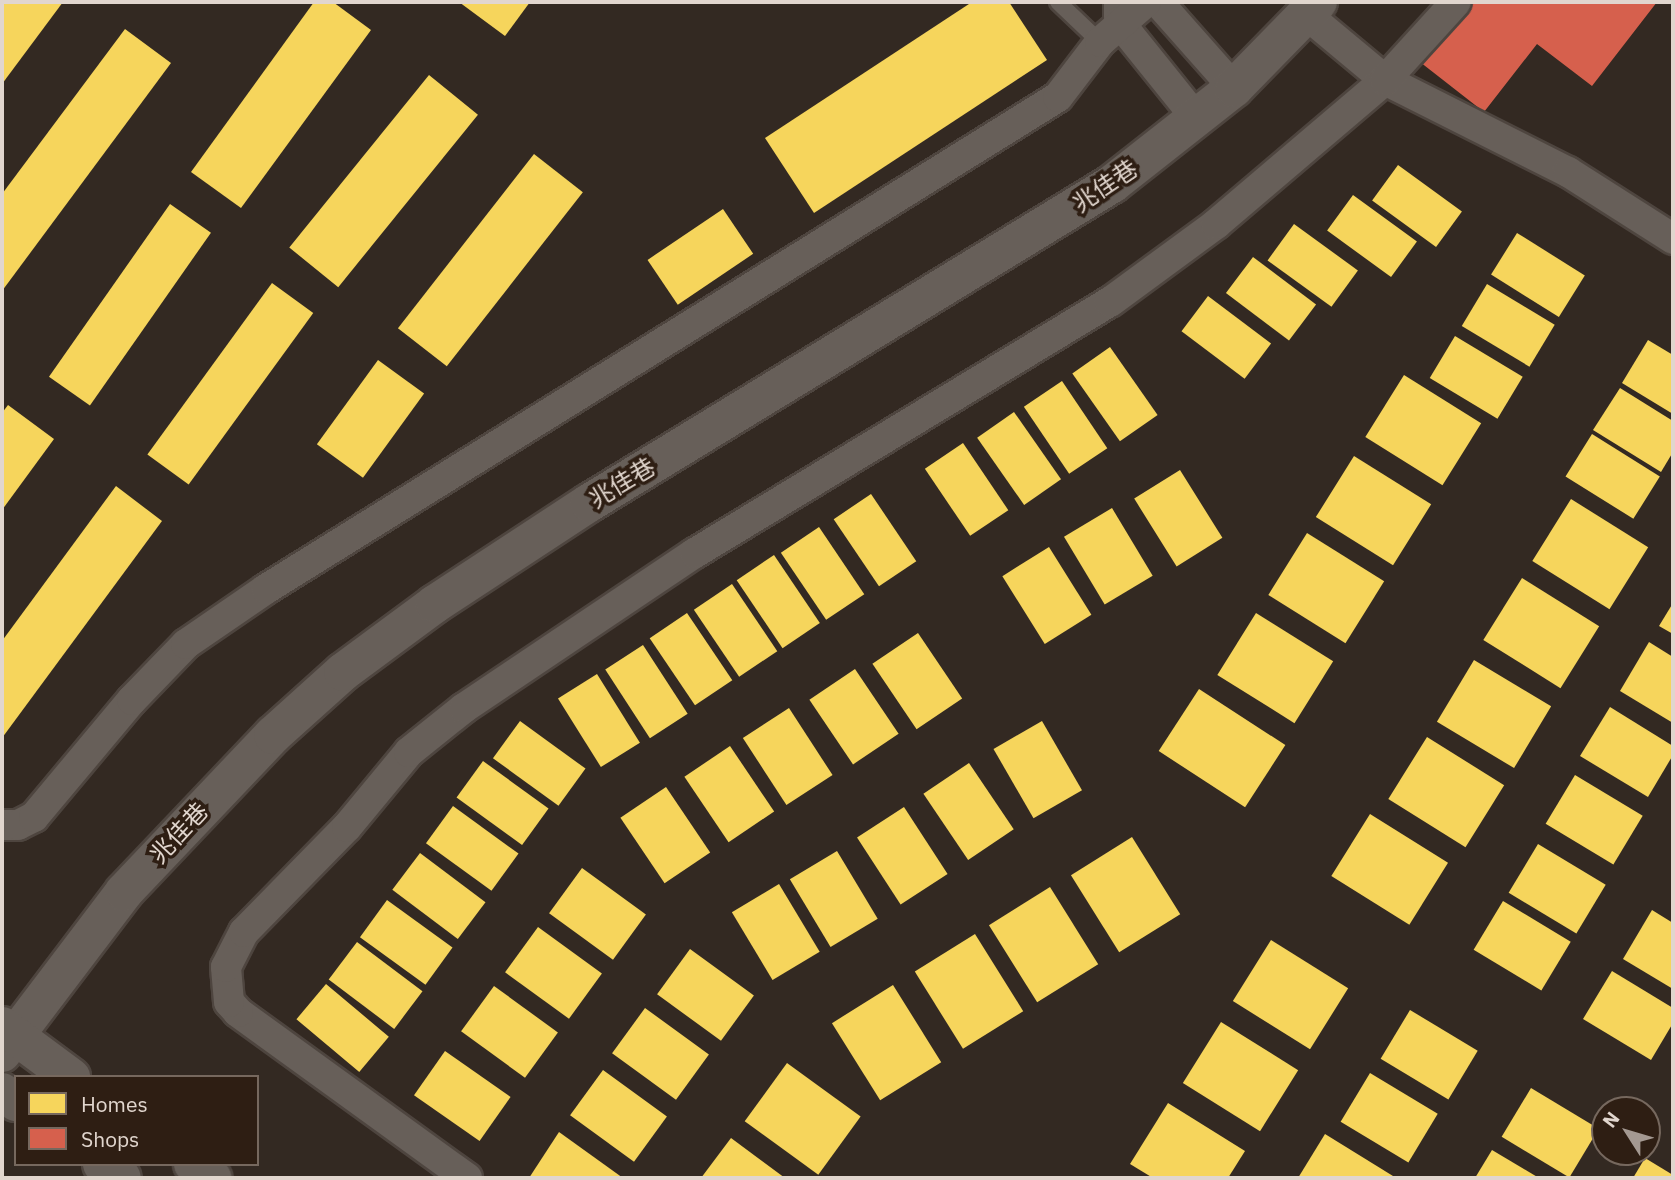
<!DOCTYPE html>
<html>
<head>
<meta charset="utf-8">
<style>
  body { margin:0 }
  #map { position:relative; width:1675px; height:1180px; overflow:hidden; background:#332922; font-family:"IBM Plex Sans","Noto Sans SC",sans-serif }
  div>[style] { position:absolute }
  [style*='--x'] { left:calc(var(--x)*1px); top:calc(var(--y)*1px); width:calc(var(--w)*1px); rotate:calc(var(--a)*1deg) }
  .homes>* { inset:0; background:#f6d55c; transform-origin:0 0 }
  .shops>* { inset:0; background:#d6604d }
  .roads { filter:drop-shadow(2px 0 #4e453f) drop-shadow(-2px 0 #4e453f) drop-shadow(0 2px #4e453f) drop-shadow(0 -2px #4e453f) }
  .service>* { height:16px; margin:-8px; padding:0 8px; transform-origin:8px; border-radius:8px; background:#675f59 }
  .minor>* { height:30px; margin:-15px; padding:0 15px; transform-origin:15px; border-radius:15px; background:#675f59 }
  .tertiary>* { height:38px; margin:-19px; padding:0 19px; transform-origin:19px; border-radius:19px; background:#675f59 }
  .secondary>* { height:38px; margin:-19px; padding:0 19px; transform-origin:19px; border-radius:19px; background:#675f59 }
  span { translate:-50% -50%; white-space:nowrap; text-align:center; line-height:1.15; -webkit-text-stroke:7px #2e1e13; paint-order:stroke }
  .street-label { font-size:24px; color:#e1d6ce }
  .frame { position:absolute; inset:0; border:4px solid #e1d6ce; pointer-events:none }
  .legend { position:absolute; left:14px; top:1075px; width:245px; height:91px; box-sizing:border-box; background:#2e1e13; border:2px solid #76685e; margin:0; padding:9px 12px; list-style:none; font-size:21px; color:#e1d6ce }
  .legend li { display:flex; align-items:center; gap:14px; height:35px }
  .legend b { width:35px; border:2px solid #76685e }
  .north { position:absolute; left:1591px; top:1096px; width:70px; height:70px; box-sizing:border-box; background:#2e1e13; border:2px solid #76685e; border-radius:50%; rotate:307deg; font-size:19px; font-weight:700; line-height:28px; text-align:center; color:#e1d6ce }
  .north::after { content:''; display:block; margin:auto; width:24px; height:32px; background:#a49992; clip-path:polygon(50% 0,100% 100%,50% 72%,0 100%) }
</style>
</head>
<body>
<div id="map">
  <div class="homes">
    <i style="clip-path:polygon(2px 2px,63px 2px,2px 84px)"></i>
    <i style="clip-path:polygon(314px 2px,333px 2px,371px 30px,241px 208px,191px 172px)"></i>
    <i style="clip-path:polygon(459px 2px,530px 2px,505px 36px)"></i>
    <i style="clip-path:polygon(972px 2px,1009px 2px,1047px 60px,814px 213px,765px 138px)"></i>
    <i style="clip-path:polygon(125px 29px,171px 63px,2px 291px,2px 194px)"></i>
    <i style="left:429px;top:75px;width:63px;height:222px;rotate:39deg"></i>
    <i style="left:534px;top:154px;width:62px;height:221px;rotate:38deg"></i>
    <i style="left:1398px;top:165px;width:79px;height:44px;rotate:36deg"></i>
    <i style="left:1353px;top:195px;width:79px;height:44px;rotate:36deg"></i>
    <i style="left:170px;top:204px;width:50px;height:211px;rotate:35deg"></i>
    <i style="left:723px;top:209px;width:54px;height:91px;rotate:56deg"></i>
    <i style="left:1294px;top:224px;width:79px;height:45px;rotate:36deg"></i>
    <i style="left:1517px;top:233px;width:80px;height:49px;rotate:32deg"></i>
    <i style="left:1253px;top:257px;width:79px;height:45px;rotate:37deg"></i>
    <i style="left:272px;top:283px;width:51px;height:212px;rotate:36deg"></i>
    <i style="left:1487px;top:284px;width:79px;height:49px;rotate:31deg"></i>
    <i style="left:1208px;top:296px;width:79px;height:44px;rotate:37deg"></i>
    <i style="left:1455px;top:336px;width:79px;height:49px;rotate:31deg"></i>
    <i style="clip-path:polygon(1648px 340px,1673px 355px,1673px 414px,1622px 383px)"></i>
    <i style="left:1110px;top:347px;width:83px;height:46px;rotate:55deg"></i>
    <i style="left:378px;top:360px;width:57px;height:104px;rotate:36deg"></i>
    <i style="left:1404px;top:375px;width:91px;height:73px;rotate:32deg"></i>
    <i style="left:1062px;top:381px;width:81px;height:46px;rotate:56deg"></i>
    <i style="clip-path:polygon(1620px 388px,1673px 421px,1673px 452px,1661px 472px,1593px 430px)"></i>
    <i style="clip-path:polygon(8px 405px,54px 439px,2px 510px,2px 413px)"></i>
    <i style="left:1014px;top:412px;width:82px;height:45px;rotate:55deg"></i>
    <i style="left:1592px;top:434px;width:80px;height:50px;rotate:32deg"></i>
    <i style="left:963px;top:443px;width:81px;height:46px;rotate:56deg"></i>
    <i style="left:1354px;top:456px;width:91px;height:72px;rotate:32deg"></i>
    <i style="left:1180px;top:470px;width:80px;height:54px;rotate:58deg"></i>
    <i style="clip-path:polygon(116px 486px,162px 521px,2px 738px,2px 641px)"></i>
    <i style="left:871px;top:494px;width:81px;height:45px;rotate:56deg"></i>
    <i style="left:1571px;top:499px;width:91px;height:73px;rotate:32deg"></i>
    <i style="left:1112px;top:508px;width:79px;height:56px;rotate:59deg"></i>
    <i style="left:819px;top:527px;width:81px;height:46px;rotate:56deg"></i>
    <i style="left:1307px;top:533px;width:91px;height:73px;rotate:32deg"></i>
    <i style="left:1049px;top:547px;width:80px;height:55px;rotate:58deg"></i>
    <i style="left:774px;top:555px;width:82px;height:45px;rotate:56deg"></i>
    <i style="left:1522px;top:578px;width:91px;height:73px;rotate:32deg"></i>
    <i style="left:732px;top:584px;width:81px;height:46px;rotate:56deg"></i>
    <i style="clip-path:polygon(1673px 603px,1673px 634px,1659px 626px)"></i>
    <i style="left:687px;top:613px;width:81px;height:45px;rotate:56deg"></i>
    <i style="left:1256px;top:613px;width:91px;height:73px;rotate:32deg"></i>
    <i style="left:918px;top:633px;width:79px;height:55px;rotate:56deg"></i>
    <i style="clip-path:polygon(1649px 642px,1673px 657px,1673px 723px,1620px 691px)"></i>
    <i style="left:643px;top:645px;width:82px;height:45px;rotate:57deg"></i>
    <i style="left:1474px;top:660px;width:90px;height:72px;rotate:31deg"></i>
    <i style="left:855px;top:669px;width:78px;height:55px;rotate:56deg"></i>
    <i style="left:597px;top:674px;width:81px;height:46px;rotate:58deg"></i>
    <i style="left:1199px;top:689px;width:103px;height:74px;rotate:33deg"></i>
    <i style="clip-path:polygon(1610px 707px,1673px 746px,1673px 755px,1648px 797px,1580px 756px)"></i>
    <i style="left:789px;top:708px;width:80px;height:55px;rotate:57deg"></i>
    <i style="left:520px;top:721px;width:81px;height:46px;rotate:36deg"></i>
    <i style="left:1042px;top:721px;width:80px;height:56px;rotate:60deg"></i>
    <i style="left:1427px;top:737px;width:91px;height:73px;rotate:32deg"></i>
    <i style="left:730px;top:746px;width:79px;height:55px;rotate:56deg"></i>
    <i style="left:483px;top:761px;width:81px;height:45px;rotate:36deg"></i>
    <i style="left:969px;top:763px;width:80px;height:55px;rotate:56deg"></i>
    <i style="left:1575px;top:775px;width:79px;height:57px;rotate:31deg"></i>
    <i style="left:666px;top:787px;width:79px;height:55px;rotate:56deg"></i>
    <i style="left:453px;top:806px;width:81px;height:46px;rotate:36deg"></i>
    <i style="left:904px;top:807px;width:80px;height:56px;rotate:57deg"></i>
    <i style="left:1370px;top:814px;width:92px;height:73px;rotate:32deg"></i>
    <i style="left:1132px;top:837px;width:91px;height:72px;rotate:58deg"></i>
    <i style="left:1538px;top:844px;width:79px;height:57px;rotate:31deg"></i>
    <i style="left:837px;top:851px;width:79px;height:55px;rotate:59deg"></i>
    <i style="left:420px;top:853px;width:82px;height:46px;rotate:37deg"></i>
    <i style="left:582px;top:868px;width:79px;height:56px;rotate:36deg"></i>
    <i style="left:779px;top:884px;width:79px;height:55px;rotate:59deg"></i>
    <i style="left:1050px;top:887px;width:91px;height:72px;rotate:58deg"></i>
    <i style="left:387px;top:900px;width:81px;height:46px;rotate:36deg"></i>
    <i style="left:1503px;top:901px;width:79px;height:57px;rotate:31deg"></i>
    <i style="clip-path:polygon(1652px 910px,1673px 923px,1673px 989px,1623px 959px)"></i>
    <i style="left:538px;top:927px;width:79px;height:56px;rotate:36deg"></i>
    <i style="left:975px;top:934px;width:91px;height:71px;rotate:58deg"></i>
    <i style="left:1271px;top:940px;width:91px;height:72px;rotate:32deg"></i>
    <i style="left:357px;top:942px;width:82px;height:47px;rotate:37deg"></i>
    <i style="left:690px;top:949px;width:79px;height:56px;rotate:36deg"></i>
    <i style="clip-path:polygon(1612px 971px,1673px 1008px,1673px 1023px,1651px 1060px,1583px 1019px)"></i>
    <i style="left:326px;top:984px;width:82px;height:46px;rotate:40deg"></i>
    <i style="left:893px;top:985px;width:91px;height:72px;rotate:58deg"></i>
    <i style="left:494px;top:986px;width:79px;height:56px;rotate:36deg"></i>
    <i style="left:645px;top:1008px;width:79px;height:56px;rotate:36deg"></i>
    <i style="left:1410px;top:1010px;width:79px;height:57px;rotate:31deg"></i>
    <i style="left:1221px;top:1022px;width:91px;height:72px;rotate:32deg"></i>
    <i style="left:445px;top:1051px;width:80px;height:54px;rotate:35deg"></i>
    <i style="left:787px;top:1063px;width:91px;height:72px;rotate:36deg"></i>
    <i style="left:603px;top:1070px;width:79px;height:56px;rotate:36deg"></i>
    <i style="left:1370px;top:1073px;width:79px;height:57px;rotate:31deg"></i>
    <i style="left:1531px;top:1088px;width:79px;height:57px;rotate:31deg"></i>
    <i style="clip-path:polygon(1168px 1103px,1245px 1151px,1228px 1178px,1153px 1178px,1130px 1164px)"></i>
    <i style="clip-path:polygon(559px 1132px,623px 1178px,529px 1178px)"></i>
    <i style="clip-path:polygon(1325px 1134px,1393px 1176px,1391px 1178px,1298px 1178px)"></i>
    <i style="clip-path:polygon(731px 1138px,785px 1178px,701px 1178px)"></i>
    <i style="clip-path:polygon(1492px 1150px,1539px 1178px,1475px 1178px)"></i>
    <i style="clip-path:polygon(1645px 1158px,1673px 1175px,1673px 1178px,1633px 1178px)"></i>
  </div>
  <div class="shops">
    <i style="clip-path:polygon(1466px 2px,1657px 2px,1592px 86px,1537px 44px,1484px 112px,1420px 62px)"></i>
  </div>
  <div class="roads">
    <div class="service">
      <i style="--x:1058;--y:2;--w:58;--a:43.6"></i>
    </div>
    <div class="minor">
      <i style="--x:1119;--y:2;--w:20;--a:90"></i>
      <i style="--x:1119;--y:22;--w:124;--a:51.2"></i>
      <i style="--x:1158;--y:2;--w:115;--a:48.5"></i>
      <i style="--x:1307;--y:15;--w:102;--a:39.8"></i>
      <i style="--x:1385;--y:80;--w:205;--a:26.7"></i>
      <i style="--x:1568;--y:172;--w:125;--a:32.5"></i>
      <i style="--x:2;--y:825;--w:16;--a:0"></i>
      <i style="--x:18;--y:825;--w:18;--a:-27"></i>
      <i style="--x:34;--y:817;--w:153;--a:-50.1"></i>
      <i style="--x:132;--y:700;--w:78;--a:-46"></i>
      <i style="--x:186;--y:644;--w:97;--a:-34.5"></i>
      <i style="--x:266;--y:589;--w:932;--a:-31.85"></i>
      <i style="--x:1058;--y:97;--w:69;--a:-52.6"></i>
      <i style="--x:1100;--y:42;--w:61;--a:-41"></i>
      <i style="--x:467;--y:1178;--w:283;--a:-144.1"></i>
      <i style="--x:238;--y:1012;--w:13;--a:-132"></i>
      <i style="--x:229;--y:1002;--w:35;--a:-95"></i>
      <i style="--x:226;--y:967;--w:39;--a:-63"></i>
      <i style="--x:244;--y:932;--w:147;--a:-45.6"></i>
      <i style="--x:347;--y:827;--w:97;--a:-50.4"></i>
      <i style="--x:409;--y:752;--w:70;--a:-38.7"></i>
      <i style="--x:464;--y:708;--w:278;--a:-33.9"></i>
      <i style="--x:695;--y:553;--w:485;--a:-31.2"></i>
      <i style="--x:1110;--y:302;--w:132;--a:-36.3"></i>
      <i style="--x:1216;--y:224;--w:222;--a:-40.4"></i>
      <i style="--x:1385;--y:80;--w:105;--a:-47.7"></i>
    </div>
    <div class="tertiary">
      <i style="--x:2;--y:1053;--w:202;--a:-52.8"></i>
      <i style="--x:124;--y:892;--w:216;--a:-46.5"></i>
      <i style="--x:273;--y:735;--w:94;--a:-42"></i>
      <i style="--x:343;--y:672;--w:114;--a:-36.5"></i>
      <i style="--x:435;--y:604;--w:184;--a:-33.3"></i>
      <i style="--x:589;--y:503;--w:613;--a:-31.38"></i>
      <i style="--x:1112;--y:184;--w:155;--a:-38.2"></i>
      <i style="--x:1234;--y:88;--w:120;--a:-45.7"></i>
    </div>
    <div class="secondary">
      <i style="--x:2;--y:1026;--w:86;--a:36.5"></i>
      <i style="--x:2;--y:1092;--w:17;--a:36"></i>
      <i style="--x:102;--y:1164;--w:24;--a:35"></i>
      <i style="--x:193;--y:1164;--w:24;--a:36"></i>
    </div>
  </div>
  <div class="street-label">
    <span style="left:1105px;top:186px;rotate:-34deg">兆佳巷</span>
    <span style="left:622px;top:483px;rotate:-31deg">兆佳巷</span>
    <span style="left:179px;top:833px;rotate:-47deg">兆佳巷</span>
  </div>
  <div class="frame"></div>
  <ul class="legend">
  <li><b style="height:19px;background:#f6d55c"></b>Homes</li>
  <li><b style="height:19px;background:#d6604d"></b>Shops</li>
  </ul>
  <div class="north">N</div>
</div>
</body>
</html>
